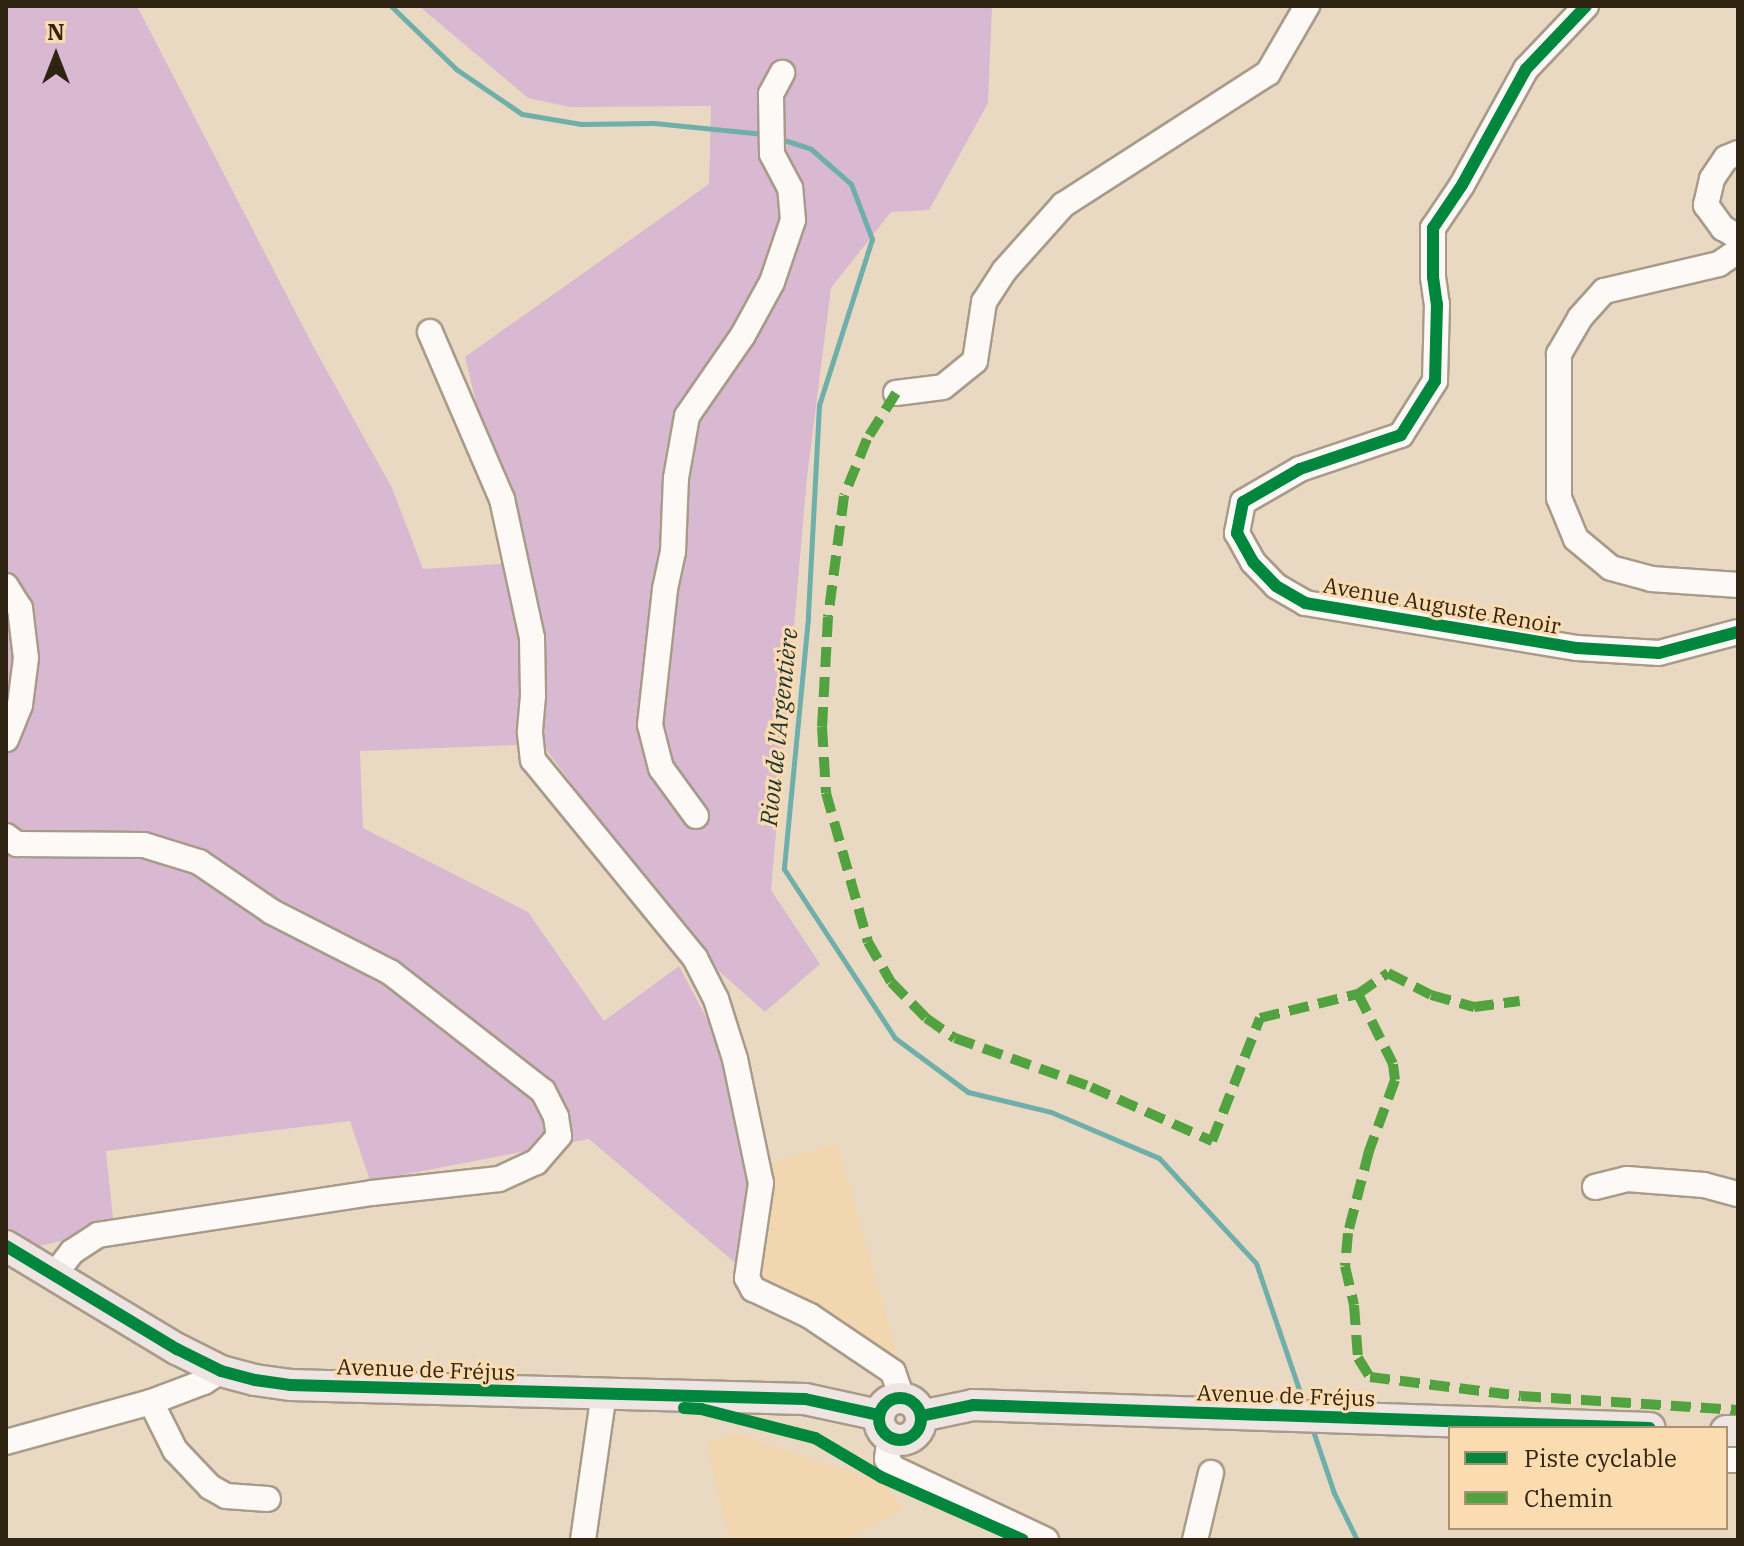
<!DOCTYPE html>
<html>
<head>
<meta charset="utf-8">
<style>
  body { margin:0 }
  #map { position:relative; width:1744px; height:1546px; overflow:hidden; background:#ead9c2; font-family:"IBM Plex Serif",serif }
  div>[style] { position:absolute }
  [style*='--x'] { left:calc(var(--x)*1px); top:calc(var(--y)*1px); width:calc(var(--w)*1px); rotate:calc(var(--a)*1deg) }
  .built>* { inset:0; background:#f1d6b0 }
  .green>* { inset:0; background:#d9b8d2 }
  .stream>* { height:5px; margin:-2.5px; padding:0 2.5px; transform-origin:2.5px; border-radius:2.5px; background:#6fafa9 }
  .roads { filter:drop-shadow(2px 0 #a89b89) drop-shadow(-2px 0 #a89b89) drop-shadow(0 2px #a89b89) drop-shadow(0 -2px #a89b89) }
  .minor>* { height:24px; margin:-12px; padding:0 12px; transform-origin:12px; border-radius:12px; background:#fcf9f6 }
  .major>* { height:30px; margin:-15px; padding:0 15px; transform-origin:15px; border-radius:15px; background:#eee4e1 }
  .major>.ring { margin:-15px; padding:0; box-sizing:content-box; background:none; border:30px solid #eee4e1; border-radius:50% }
  .quiet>* { height:10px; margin-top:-5px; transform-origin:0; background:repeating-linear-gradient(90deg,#52a23f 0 20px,transparent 0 30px) }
  .cycleway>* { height:12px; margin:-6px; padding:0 6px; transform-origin:6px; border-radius:6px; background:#00873e }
  .cycleway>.ring { margin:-6px; padding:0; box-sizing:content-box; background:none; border:12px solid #00873e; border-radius:50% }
  span { translate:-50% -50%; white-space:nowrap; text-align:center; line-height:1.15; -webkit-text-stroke:6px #fbdcb1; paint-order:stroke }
  .street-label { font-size:22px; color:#2f2312 }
  .water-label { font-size:24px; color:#1d3434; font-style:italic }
  .frame { position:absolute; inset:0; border:8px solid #2f2312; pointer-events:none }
  .legend { position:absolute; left:1448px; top:1426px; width:280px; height:104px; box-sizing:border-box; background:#fbdcb1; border:2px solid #a99271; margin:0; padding:10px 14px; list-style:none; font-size:24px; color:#2f2312 }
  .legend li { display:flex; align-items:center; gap:16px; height:40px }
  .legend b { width:40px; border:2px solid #a99271 }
  .north { position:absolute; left:16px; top:16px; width:80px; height:80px; -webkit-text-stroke:6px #fbdcb1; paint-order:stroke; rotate:0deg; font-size:22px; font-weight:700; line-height:32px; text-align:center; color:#2f2312 }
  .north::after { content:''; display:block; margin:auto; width:28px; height:36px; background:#2f2312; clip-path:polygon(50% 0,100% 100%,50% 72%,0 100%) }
</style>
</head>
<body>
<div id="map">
  <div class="built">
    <i style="clip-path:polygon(837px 1143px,898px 1357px,753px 1278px,766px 1165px)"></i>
    <i style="clip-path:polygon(736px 1433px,886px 1484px,904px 1509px,845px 1540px,730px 1540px,706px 1444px)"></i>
  </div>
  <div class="green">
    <i style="clip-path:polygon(6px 6px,137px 6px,312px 344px,392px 488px,423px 569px,515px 563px,465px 357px,709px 184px,711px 106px,570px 107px,528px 98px,419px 6px,992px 6px,988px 103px,929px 210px,891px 212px,831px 288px,807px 477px,771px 890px,820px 964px,765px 1012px,695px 950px,542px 744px,360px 751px,363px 828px,528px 912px,604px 1021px,679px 966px,725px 1053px,766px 1165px,753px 1278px,589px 1139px,370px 1181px,350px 1121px,106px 1151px,114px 1228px,40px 1246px,6px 1231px)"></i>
  </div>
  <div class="stream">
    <i style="--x:391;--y:6;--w:91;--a:44.1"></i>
    <i style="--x:456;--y:69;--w:80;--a:34.3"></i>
    <i style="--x:522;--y:114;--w:60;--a:9.6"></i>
    <i style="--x:581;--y:124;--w:73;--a:-0.8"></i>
    <i style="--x:654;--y:123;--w:112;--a:5.7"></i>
    <i style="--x:778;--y:138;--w:35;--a:18"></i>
    <i style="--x:811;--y:149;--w:53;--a:41.2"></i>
    <i style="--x:851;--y:184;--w:59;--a:69.1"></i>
    <i style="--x:872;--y:239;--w:174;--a:107.7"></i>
    <i style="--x:819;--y:405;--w:213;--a:93"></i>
    <i style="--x:808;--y:618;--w:252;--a:95.5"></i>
    <i style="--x:784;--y:869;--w:202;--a:56.7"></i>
    <i style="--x:895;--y:1038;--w:91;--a:36.5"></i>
    <i style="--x:968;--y:1092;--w:85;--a:13.5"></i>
    <i style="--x:1051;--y:1112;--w:117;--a:23.1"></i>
    <i style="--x:1159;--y:1158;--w:143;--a:47.3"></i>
    <i style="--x:1256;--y:1263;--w:152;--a:71.2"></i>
    <i style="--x:1312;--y:1428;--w:69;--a:71.3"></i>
    <i style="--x:1334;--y:1493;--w:52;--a:63.9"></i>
  </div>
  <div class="roads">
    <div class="minor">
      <i style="--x:1586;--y:6;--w:87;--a:133.6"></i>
      <i style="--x:1526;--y:69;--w:132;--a:118.9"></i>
      <i style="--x:1462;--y:185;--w:52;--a:124"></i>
      <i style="--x:1433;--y:228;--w:49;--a:90"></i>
      <i style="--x:1433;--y:277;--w:27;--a:82"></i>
      <i style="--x:1437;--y:304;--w:77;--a:91.5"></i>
      <i style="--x:1435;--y:381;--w:64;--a:122.2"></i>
      <i style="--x:1401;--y:435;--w:107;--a:161.4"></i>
      <i style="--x:1300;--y:469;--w:66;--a:149.9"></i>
      <i style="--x:1243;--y:502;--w:32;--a:101"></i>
      <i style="--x:1237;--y:533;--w:33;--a:61"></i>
      <i style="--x:1253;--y:562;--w:33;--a:46"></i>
      <i style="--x:1276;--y:586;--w:34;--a:30"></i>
      <i style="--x:1305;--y:603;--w:276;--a:9.4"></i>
      <i style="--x:1577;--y:648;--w:82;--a:3.5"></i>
      <i style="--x:1659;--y:653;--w:82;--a:-14.9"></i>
      <i style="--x:1738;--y:153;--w:13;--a:157"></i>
      <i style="--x:1726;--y:158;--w:25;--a:124"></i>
      <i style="--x:1712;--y:179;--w:27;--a:103"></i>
      <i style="--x:1706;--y:205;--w:29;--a:54"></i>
      <i style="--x:1723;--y:228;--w:17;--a:31"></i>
      <i style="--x:1738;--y:251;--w:23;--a:146"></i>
      <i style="--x:1719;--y:264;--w:118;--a:166.8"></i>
      <i style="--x:1604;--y:291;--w:36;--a:132"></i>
      <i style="--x:1580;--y:318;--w:42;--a:120.3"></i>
      <i style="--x:1559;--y:354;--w:144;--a:90"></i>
      <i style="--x:1559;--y:498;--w:44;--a:67.5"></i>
      <i style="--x:1576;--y:539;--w:45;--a:39.6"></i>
      <i style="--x:1611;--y:568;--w:42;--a:15"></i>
      <i style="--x:1652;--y:579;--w:86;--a:4"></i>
      <i style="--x:430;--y:332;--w:182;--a:66.7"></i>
      <i style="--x:502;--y:499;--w:142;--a:77.8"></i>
      <i style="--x:532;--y:638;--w:58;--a:89"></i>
      <i style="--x:533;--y:696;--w:37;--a:95"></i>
      <i style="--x:530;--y:733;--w:27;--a:84"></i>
      <i style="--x:533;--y:760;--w:256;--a:50.7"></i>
      <i style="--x:695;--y:958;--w:46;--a:62.9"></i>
      <i style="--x:716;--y:999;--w:63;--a:72.4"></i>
      <i style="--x:735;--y:1059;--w:127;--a:78.2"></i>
      <i style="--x:761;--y:1183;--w:96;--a:98.4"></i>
      <i style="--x:747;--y:1278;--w:13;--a:61"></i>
      <i style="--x:753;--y:1289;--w:63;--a:25.3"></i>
      <i style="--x:810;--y:1316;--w:100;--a:34"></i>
      <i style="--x:893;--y:1372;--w:28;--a:71"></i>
      <i style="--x:896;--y:393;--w:47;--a:-7.3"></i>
      <i style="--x:943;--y:387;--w:41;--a:-39.1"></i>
      <i style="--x:975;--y:361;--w:60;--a:-81.3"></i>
      <i style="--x:984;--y:302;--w:37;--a:-57"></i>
      <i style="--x:1004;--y:271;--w:89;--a:-48.2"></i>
      <i style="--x:1063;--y:205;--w:244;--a:-32.8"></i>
      <i style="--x:1268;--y:73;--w:78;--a:-59.8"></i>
      <i style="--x:6;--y:586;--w:26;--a:58"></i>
      <i style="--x:20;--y:608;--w:50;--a:83.2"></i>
      <i style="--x:26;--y:658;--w:47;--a:97.3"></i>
      <i style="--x:20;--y:705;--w:37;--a:112"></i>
      <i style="--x:696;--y:816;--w:59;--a:-126.1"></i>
      <i style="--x:661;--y:768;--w:44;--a:-104.3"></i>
      <i style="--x:650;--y:725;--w:137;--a:-83.7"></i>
      <i style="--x:665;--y:589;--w:38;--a:-78"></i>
      <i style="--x:673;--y:552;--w:74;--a:-87.7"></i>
      <i style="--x:676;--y:478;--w:63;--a:-79.9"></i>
      <i style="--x:687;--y:416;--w:98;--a:-55.3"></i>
      <i style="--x:743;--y:335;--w:60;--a:-61.3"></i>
      <i style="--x:772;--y:282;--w:65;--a:-71.3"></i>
      <i style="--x:793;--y:220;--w:32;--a:-95"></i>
      <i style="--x:790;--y:188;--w:38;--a:-118"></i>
      <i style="--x:772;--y:154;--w:60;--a:-91"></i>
      <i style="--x:771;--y:94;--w:24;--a:-62"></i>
      <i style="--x:6;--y:836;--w:14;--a:36"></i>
      <i style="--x:17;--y:844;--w:127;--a:0.5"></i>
      <i style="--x:144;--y:845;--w:58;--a:17.2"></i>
      <i style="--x:199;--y:862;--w:88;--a:34.4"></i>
      <i style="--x:272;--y:912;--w:132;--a:27"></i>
      <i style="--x:390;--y:972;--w:194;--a:37.9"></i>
      <i style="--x:543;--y:1091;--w:29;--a:63"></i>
      <i style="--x:556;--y:1117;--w:19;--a:81"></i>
      <i style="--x:559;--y:1136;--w:35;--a:131"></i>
      <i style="--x:536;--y:1162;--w:41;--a:155.3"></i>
      <i style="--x:499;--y:1179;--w:128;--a:173.7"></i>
      <i style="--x:372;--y:1193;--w:277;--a:171.3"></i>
      <i style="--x:98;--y:1235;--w:31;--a:147"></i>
      <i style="--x:72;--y:1252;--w:28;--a:128"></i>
      <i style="--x:1595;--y:1187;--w:33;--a:-14"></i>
      <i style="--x:1627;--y:1179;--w:77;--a:4.5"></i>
      <i style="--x:1704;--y:1185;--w:35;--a:15"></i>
      <i style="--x:151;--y:1402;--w:54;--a:63.4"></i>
      <i style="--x:175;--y:1450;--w:51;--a:46.6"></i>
      <i style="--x:210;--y:1487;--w:18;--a:29"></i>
      <i style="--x:226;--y:1496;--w:42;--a:4.1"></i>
      <i style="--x:890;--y:1437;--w:22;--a:98"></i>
      <i style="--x:887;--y:1459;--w:11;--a:56"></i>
      <i style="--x:893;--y:1468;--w:169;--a:25.2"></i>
      <i style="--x:6;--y:1442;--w:150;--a:-15.4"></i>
      <i style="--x:151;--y:1402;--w:57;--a:-20.7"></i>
      <i style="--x:204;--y:1382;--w:20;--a:-33"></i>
      <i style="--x:1726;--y:1460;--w:12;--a:0"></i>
      <i style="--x:583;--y:1540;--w:148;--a:-81.9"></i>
      <i style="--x:1195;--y:1540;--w:69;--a:-76.6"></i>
    </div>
    <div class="major">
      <i style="--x:6;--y:1246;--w:200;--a:31.1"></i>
      <i style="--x:177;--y:1349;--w:49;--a:26.6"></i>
      <i style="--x:221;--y:1371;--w:35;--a:15"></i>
      <i style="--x:255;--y:1380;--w:35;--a:8"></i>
      <i style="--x:290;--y:1385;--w:515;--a:1.56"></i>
      <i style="--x:805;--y:1399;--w:76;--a:12.2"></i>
      <i class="ring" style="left:879px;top:1398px;width:12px;height:12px"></i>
      <i style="--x:921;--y:1416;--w:53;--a:-11.9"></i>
      <i style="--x:973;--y:1405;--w:677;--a:1.95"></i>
      <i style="--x:1726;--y:1431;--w:12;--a:0"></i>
    </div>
  </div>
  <div class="quiet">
    <i style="--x:896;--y:393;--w:54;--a:122.2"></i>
    <i style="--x:867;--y:439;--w:61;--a:112"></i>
    <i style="--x:844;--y:496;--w:122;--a:97.5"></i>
    <i style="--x:828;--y:617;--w:110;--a:93.1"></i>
    <i style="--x:822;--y:727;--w:66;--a:86.5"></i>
    <i style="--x:826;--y:793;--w:155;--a:74.3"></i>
    <i style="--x:868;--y:942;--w:46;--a:60.1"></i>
    <i style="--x:891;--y:982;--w:50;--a:45.8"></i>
    <i style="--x:926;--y:1018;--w:35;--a:35"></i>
    <i style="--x:955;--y:1038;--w:145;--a:19.8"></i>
    <i style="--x:1091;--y:1087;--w:133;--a:24.1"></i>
    <i style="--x:1212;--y:1141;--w:132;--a:-68.7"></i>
    <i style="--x:1260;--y:1018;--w:101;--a:-13.8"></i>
    <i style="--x:1358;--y:994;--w:37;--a:-35"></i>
    <i style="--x:1388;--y:973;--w:48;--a:27.1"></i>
    <i style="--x:1431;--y:995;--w:45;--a:15.6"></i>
    <i style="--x:1474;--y:1007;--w:46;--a:-7.4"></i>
    <i style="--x:1358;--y:994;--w:78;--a:63.4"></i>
    <i style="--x:1393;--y:1064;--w:16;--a:83"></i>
    <i style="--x:1395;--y:1080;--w:76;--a:110.1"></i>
    <i style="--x:1369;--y:1151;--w:85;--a:104.4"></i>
    <i style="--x:1348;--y:1233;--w:33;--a:95"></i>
    <i style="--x:1345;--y:1266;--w:40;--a:77"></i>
    <i style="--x:1354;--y:1305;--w:53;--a:85.7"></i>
    <i style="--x:1358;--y:1358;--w:22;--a:58"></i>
    <i style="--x:1370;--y:1377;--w:152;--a:7.2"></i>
    <i style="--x:1521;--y:1396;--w:217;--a:3.7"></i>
  </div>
  <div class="cycleway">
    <i style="--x:1586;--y:6;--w:87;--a:133.6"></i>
    <i style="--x:1526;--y:69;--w:132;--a:118.9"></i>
    <i style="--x:1462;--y:185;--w:52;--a:124"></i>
    <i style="--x:1433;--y:228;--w:49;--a:90"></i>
    <i style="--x:1433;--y:277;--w:27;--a:82"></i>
    <i style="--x:1437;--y:304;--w:77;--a:91.5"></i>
    <i style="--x:1435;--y:381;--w:64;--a:122.2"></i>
    <i style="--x:1401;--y:435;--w:107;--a:161.4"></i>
    <i style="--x:1300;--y:469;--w:66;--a:149.9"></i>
    <i style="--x:1243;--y:502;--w:32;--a:101"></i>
    <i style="--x:1237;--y:533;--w:33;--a:61"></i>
    <i style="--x:1253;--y:562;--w:33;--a:46"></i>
    <i style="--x:1276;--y:586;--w:34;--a:30"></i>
    <i style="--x:1305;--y:603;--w:276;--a:9.4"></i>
    <i style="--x:1577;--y:648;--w:82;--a:3.5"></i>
    <i style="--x:1659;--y:653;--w:82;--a:-14.9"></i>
    <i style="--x:6;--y:1246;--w:200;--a:31.1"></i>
    <i style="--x:177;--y:1349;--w:49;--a:26.6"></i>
    <i style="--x:221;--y:1371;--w:35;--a:15"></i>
    <i style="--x:255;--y:1380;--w:35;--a:8"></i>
    <i style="--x:290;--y:1385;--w:515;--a:1.56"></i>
    <i style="--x:805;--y:1399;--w:76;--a:12.2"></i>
    <i class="ring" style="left:879px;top:1398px;width:30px;height:30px"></i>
    <i style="--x:684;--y:1408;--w:17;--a:3"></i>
    <i style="--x:701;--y:1409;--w:118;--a:14.3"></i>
    <i style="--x:815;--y:1438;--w:77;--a:30.6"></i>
    <i style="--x:881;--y:1477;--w:155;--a:23.9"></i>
    <i style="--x:921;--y:1416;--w:53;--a:-11.9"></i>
    <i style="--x:973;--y:1405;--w:677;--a:1.95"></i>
  </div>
  <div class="street-label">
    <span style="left:1442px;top:605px;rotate:10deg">Avenue Auguste Renoir</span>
    <span style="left:426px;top:1369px;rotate:2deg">Avenue de Fréjus</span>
    <span style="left:1286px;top:1395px;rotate:2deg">Avenue de Fréjus</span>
  </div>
  <div class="water-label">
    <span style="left:779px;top:727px;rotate:-84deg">Riou de l'Argentière</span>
  </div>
  <div class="frame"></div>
  <ul class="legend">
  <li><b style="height:10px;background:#00873e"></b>Piste cyclable</li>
  <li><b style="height:10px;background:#52a23f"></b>Chemin</li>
  </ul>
  <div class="north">N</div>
</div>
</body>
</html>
